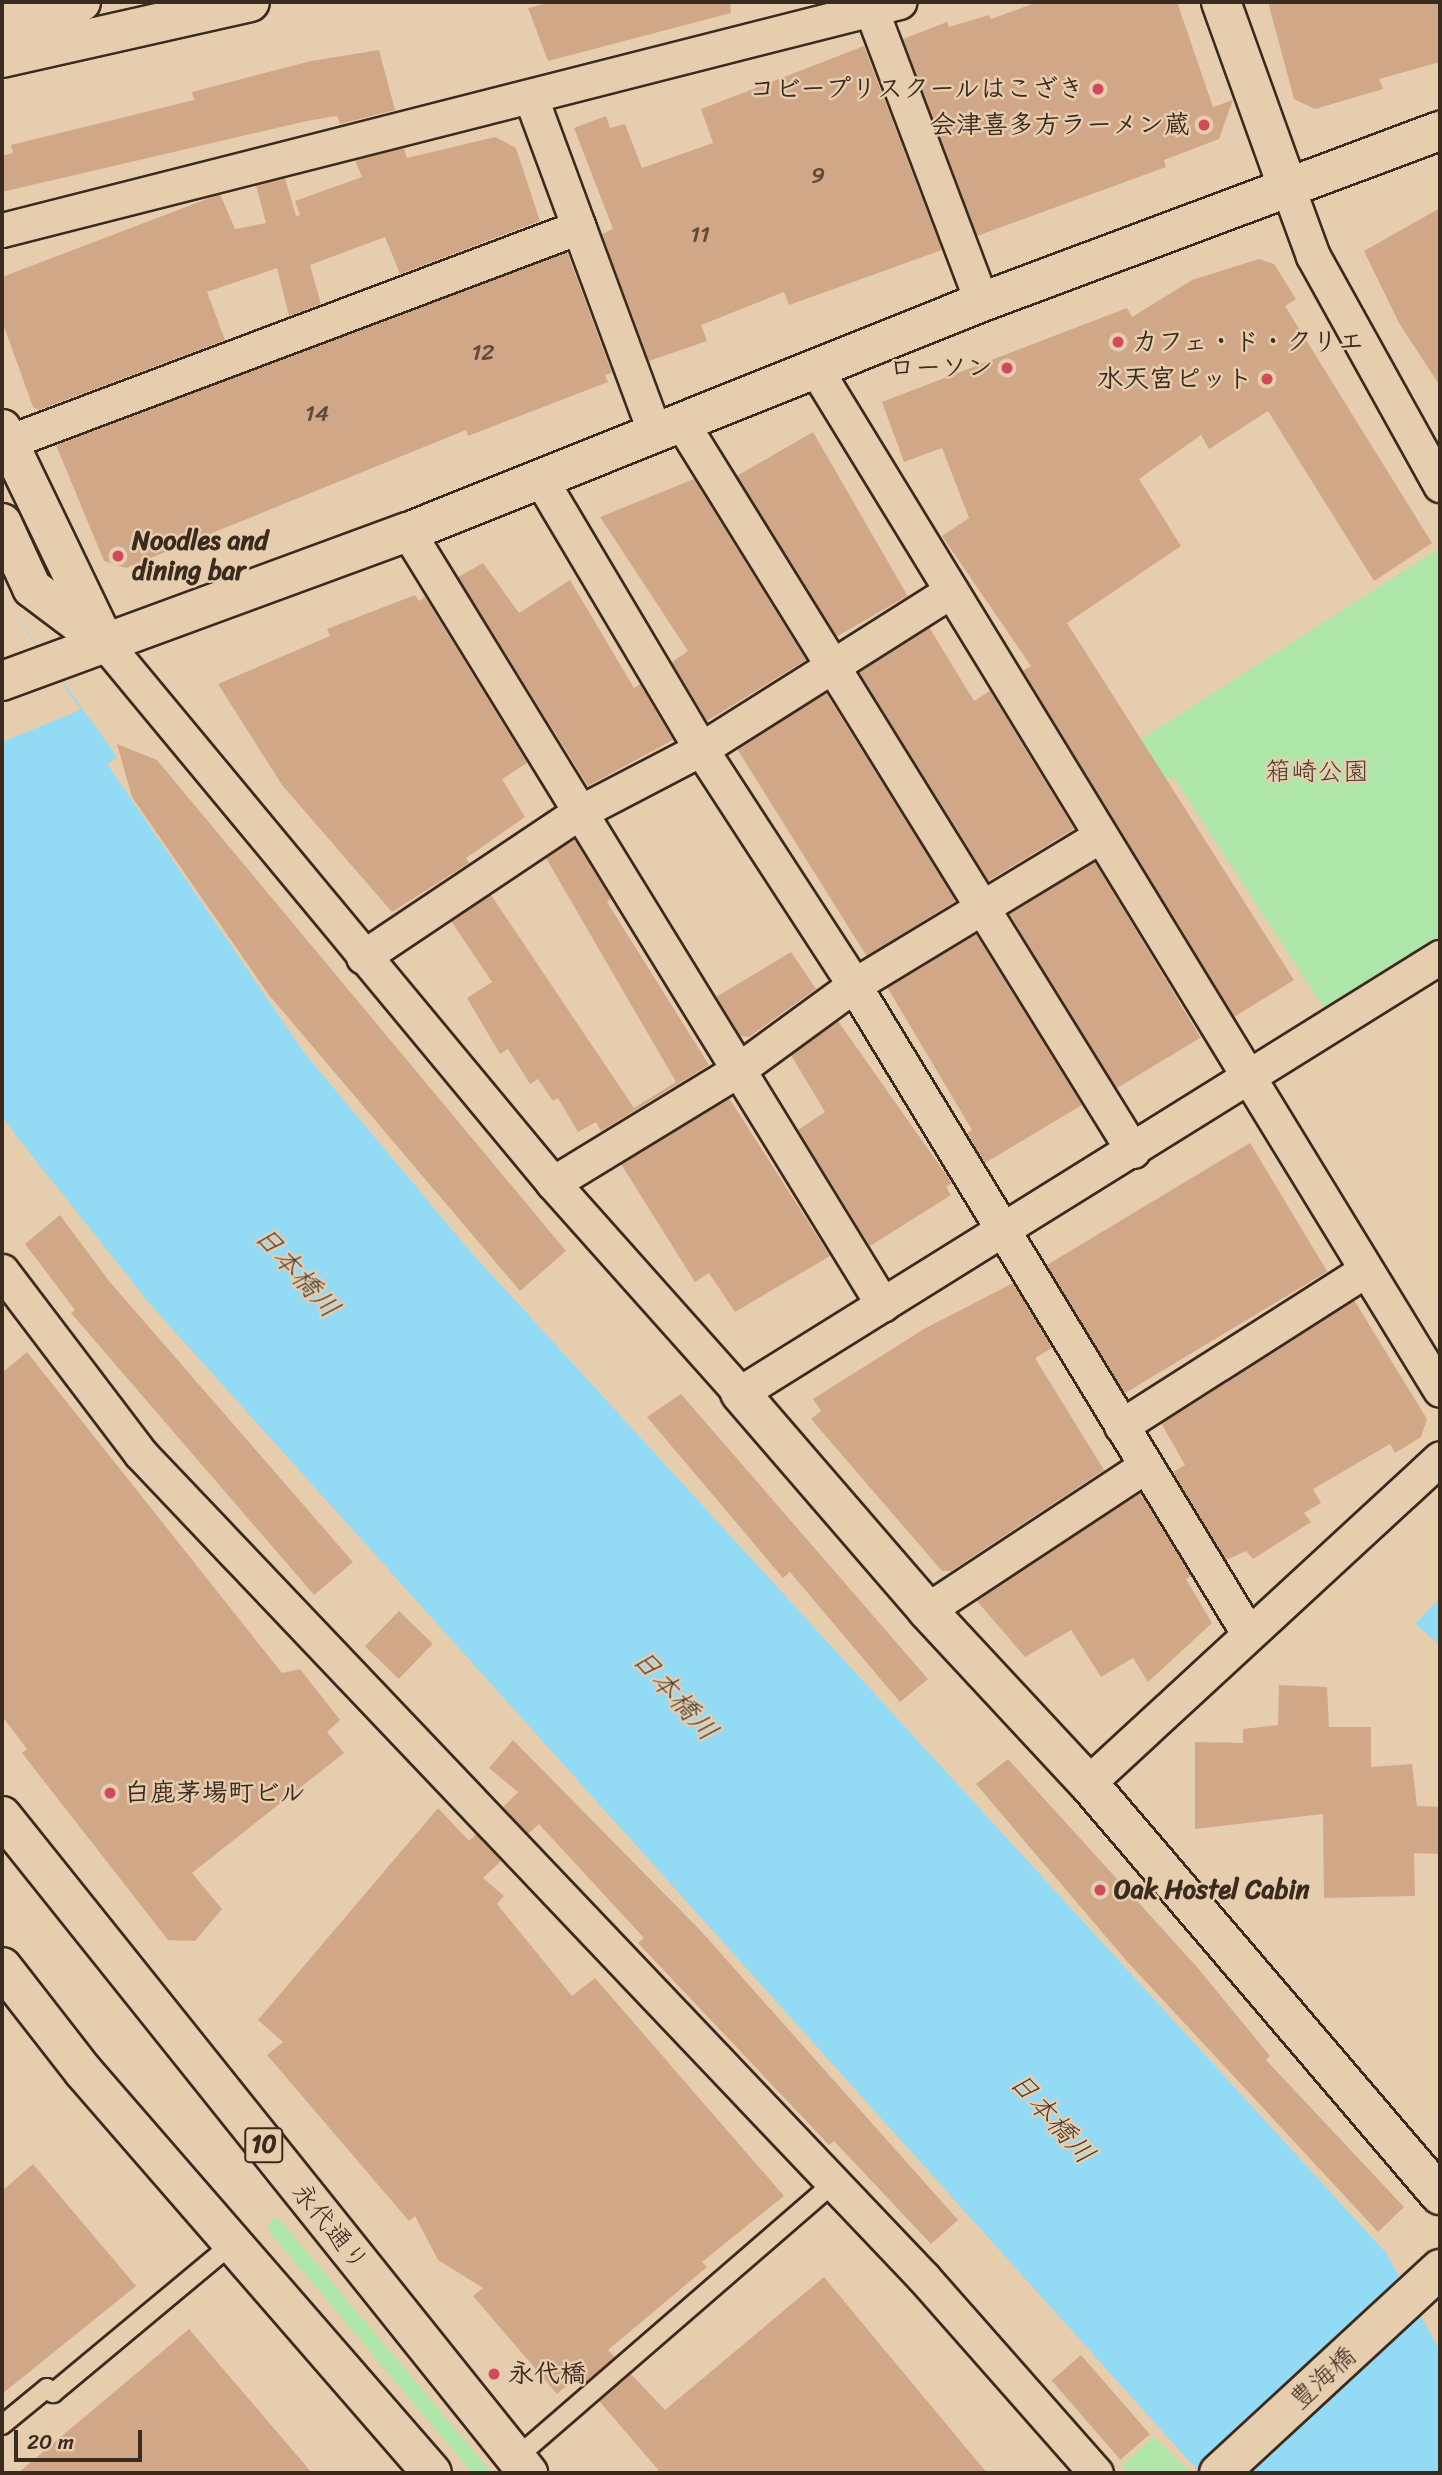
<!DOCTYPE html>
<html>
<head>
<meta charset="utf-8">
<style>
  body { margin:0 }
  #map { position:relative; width:1442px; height:2475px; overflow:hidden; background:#e6cdae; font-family:Sriracha,"Klee One",sans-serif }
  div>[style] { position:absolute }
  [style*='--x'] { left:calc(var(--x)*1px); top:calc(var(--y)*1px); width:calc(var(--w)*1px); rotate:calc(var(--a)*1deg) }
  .green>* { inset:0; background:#aee6aa }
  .water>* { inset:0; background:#93daf5 }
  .pier>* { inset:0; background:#e6cdae }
  .building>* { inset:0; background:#d1a887; transform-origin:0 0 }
  .roads { filter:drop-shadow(2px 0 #3b2a1e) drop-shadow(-2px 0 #3b2a1e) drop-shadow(0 2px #3b2a1e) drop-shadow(0 -2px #3b2a1e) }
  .lane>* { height:18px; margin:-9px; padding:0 9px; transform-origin:9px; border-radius:9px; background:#e6cdae }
  .street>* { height:33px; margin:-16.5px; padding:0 16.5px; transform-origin:16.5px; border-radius:16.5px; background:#e6cdae }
  .secondary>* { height:38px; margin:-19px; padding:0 19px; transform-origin:19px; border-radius:19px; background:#e6cdae }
  .primary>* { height:38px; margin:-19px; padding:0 19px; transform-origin:19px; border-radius:19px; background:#e6cdae }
  .highway>* { height:38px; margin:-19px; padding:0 19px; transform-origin:19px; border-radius:19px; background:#e6cdae }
  .dots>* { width:19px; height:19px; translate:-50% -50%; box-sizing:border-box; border:4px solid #e6cdae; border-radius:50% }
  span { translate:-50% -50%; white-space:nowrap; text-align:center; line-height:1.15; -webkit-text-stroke:5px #e6cdae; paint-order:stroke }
  .number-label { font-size:23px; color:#604a38 }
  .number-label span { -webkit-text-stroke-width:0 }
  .shield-label span { padding:2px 5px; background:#e6cdae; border:2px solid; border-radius:5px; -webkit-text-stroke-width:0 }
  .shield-label { font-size:24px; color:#3b2a1e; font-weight:700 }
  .poi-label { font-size:26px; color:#3b2a1e; font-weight:700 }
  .right { translate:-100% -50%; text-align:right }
  .left { translate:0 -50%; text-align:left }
  .park-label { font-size:26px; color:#463d2c }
  .street-label { font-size:26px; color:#3b2a1e }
  .water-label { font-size:28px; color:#443c34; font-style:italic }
  .frame { position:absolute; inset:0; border:4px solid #3b2a1e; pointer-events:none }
  .scale { position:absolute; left:14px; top:2430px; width:128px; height:32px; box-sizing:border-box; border:4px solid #3b2a1e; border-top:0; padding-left:9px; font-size:21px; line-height:24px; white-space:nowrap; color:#3b2a1e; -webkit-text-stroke:5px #e6cdae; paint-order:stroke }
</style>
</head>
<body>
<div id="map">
  <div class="green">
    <i style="clip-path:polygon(1440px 548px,1440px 946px,1329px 1016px,1173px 776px,1100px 819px,1079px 779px)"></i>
    <i style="clip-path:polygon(272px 2218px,280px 2220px,492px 2473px,472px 2473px,267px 2229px)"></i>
    <i style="clip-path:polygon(1154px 2437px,1191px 2473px,1130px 2473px,1122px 2465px)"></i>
  </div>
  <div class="water">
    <i style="clip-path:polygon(2px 596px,117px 757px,107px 764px,305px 1054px,468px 1249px,1386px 2253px,1440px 2351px,1440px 2473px,1203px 2473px,1188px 2460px,149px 1303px,17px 1137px,2px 1116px)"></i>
    <i style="clip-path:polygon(1440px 1598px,1440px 1645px,1415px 1624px)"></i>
  </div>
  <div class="pier">
    <i style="clip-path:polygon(2px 596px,81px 710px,2px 742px)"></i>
  </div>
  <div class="building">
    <i style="clip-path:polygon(553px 2px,730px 2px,731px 13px,548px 61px,528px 8px)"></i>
    <i style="clip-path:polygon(1038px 2px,1177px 2px,1213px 107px,1233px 100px,1219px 139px,1164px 160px,1166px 167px,977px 236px,903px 39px,947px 22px,949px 27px,989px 15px,991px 19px)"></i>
    <i style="clip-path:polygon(1268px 2px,1440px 2px,1440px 62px,1379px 79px,1383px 89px,1315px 109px,1294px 99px)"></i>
    <i style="clip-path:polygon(864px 46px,942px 250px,789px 305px,784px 292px,701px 325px,707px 341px,649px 361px,602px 234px,613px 229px,574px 128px,606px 116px,610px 128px,625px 124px,642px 168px,713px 143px,701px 109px)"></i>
    <i style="clip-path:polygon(379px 50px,395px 110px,340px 124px,337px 116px,307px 121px,2px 192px,2px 156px,13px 153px,11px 145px,194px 100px,192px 92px,311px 61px)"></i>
    <i style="clip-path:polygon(495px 137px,516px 148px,540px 221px,400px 274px,385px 237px,310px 265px,321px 304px,289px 316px,277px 268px,207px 292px,225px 340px,39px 410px,33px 407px,2px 321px,2px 277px,220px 194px,235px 229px,266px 223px,256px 185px,285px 178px,296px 216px,300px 215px,295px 201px,362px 177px,355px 160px,404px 148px,407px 158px)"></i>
    <i style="clip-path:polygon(1440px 208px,1440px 386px,1399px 323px,1364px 251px)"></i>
    <i style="clip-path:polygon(567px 252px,612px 373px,605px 375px,608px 382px,468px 436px,466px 430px,126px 568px,104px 561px,56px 445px)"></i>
    <i style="clip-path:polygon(1259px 259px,1274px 264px,1296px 299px,1285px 306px,1432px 543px,1374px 581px,1268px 411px,1209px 449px,1201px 435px,1139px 479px,1181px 546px,1067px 623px,1294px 980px,1234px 1017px,1023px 671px,1031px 666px,942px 536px,969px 518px,942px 448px,904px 462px,882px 402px,1127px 308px,1132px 317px,1192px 280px)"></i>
    <i style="left:813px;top:432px;width:189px;height:89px;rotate:60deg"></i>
    <i style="clip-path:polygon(694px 479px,806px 660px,707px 721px,672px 662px,688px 651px,600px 517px)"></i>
    <i style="clip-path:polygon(483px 563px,519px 613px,570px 580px,634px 688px,640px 684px,673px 740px,588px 786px,458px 577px)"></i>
    <i style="clip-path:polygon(415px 595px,419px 601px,425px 597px,527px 763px,502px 779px,525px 817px,466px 858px,469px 863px,392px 912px,282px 785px,218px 684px,330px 636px,327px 629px)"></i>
    <i style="clip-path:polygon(929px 627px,974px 701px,990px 691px,1074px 829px,988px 881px,859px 672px)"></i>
    <i style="left:826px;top:693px;width:245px;height:105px;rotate:58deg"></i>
    <i style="clip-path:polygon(117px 744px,157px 760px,566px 1251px,520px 1291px,269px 995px,132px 797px)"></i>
    <i style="clip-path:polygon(574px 839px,611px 899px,607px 902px,709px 1065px,601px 1131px,596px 1122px,578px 1132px,558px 1098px,553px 1101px,538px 1079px,530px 1084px,508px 1049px,500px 1054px,467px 998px,492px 982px,451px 921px,491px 895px,634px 1108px,676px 1082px,546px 858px)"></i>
    <i style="left:1095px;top:862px;width:205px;height:100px;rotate:59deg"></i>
    <i style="clip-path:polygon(976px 934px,1082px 1105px,985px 1163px,967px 1133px,972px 1130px,887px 987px)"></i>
    <i style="clip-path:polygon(791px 952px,816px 989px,749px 1037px,740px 1036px,716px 997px)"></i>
    <i style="clip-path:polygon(838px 1021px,952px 1183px,946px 1187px,951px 1195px,870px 1246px,798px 1130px,825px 1112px,791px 1055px)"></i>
    <i style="clip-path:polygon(729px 1098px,830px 1256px,735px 1312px,709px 1273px,695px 1282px,621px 1164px)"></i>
    <i style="left:1250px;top:1143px;width:150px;height:237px;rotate:59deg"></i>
    <i style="clip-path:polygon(60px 1215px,109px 1281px,353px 1562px,314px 1595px,71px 1313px,75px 1310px,25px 1244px)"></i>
    <i style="clip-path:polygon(1013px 1283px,1052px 1348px,1035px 1358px,1104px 1470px,951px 1571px,942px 1571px,811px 1419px,821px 1411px,813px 1399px,924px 1329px)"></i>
    <i style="clip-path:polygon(1354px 1300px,1427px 1419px,1421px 1437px,1395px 1453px,1390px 1444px,1313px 1489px,1321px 1503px,1304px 1513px,1311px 1522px,1253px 1559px,1246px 1551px,1226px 1560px,1173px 1472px,1185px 1465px,1161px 1423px)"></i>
    <i style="clip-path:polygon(27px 1352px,282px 1673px,300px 1669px,340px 1720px,327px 1732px,344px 1753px,192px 1873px,222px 1909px,195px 1941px,168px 1940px,22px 1753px,27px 1749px,2px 1716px,2px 1373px)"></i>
    <i style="clip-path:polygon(681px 1394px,928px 1679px,900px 1702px,790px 1572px,783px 1578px,647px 1417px)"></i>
    <i style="clip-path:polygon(1140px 1492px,1191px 1576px,1186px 1579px,1212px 1623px,1148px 1682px,1133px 1658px,1101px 1677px,1071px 1630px,1025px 1657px,976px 1600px)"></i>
    <i style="left:399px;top:1611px;width:47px;height:49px;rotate:44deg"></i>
    <i style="clip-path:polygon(1279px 1685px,1327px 1687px,1329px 1727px,1371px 1727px,1371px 1767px,1412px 1764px,1417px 1806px,1440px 1807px,1440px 1854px,1414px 1853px,1415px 1896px,1324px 1898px,1323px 1814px,1195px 1829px,1195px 1742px,1243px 1743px,1243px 1729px,1278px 1725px)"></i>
    <i style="clip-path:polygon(513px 1740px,700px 1930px,958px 2220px,931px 2244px,834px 2141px,829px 2145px,638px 1943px,644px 1938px,539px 1824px,528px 1834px,503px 1807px,518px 1792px,489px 1768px)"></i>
    <i style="clip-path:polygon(1008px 1759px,1197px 1967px,1270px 2056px,1266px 2060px,1404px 2207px,1378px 2232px,1125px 1959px,976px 1784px)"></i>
    <i style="clip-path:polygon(438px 1808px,469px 1841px,476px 1834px,501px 1861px,483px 1878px,504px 1896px,497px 1904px,572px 1996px,595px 1978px,784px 2196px,702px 2262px,707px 2267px,608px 2350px,615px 2357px,584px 2384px,578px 2376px,557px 2394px,473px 2296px,483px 2288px,438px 2260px,415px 2216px,409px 2221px,267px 2055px,283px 2042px,258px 2020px)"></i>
    <i style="clip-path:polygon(33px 2164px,136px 2286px,2px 2394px,2px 2191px)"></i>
    <i style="clip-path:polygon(824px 2277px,987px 2473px,661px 2473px,599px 2401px,631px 2374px,665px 2410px)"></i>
    <i style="clip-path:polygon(189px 2329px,312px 2473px,18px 2473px)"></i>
    <i style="left:1081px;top:2355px;width:105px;height:39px;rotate:49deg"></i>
  </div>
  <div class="roads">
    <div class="lane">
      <i style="--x:2;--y:2425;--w:58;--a:-39.4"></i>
      <i style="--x:47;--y:2388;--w:8;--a:40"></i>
      <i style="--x:53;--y:2393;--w:233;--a:-39.8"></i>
      <i style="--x:516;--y:2458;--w:417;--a:-40.9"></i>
    </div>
    <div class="street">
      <i style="--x:871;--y:9;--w:313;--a:69.3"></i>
      <i style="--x:531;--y:98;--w:355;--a:69.7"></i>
      <i style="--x:1287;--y:185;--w:76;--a:69.9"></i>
      <i style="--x:1313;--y:256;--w:262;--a:61"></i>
      <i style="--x:2;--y:230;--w:926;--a:-14.26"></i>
      <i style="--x:817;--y:371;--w:1194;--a:58.56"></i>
      <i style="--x:680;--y:420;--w:860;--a:58.21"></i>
      <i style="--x:8;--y:442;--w:610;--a:-20.63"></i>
      <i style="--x:540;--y:478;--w:315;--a:59.3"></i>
      <i style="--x:701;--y:749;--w:281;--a:57"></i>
      <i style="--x:854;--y:985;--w:758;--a:58.7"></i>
      <i style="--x:408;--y:532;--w:907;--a:58.43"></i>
      <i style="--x:105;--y:643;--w:702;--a:50.32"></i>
      <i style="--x:553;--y:1183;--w:281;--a:48.3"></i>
      <i style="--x:740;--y:1393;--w:825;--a:-31.92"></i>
      <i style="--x:363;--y:957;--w:261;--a:-33.8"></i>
      <i style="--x:580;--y:812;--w:136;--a:-27.5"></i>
      <i style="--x:701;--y:749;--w:296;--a:-32.3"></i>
      <i style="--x:553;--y:1183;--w:217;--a:-31.4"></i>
      <i style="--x:738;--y:1070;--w:144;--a:-36.2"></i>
      <i style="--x:854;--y:985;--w:288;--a:-31.2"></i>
      <i style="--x:2;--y:1271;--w:228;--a:52.8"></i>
      <i style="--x:140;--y:1453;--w:1138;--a:46.46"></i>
      <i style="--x:924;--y:2278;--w:260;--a:48.6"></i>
      <i style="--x:1121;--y:1426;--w:290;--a:-32.5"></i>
      <i style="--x:927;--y:1610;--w:261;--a:-33.4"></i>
      <i style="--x:1088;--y:1783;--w:479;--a:-42.7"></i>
    </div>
    <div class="secondary">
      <i style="--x:1221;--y:2;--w:195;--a:70.2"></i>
      <i style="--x:2;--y:429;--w:237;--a:64.3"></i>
      <i style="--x:2;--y:523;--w:72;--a:65.2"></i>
      <i style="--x:32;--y:588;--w:86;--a:37"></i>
      <i style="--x:2;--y:681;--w:432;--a:-20.2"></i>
      <i style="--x:408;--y:532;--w:618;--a:-21.84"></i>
      <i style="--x:982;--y:302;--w:489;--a:-20.5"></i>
      <i style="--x:740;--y:1393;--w:286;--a:49.2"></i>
      <i style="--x:927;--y:1610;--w:236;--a:47.1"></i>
      <i style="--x:1088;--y:1783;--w:542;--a:49.49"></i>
      <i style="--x:1219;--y:2473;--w:301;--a:-42.7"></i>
    </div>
    <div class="primary">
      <i style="--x:2;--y:1816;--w:842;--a:51.32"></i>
      <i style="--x:2;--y:1967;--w:132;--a:52.1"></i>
      <i style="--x:83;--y:2071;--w:532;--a:49.04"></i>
    </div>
    <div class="highway">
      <i style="--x:2;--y:20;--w:81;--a:-12.8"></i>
      <i style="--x:2;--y:58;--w:254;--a:-12.7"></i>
    </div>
  </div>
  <div class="dots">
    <i style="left:1098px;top:89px;background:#d1495b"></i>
    <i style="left:1204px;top:125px;background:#d1495b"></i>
    <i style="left:1118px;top:342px;background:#d1495b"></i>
    <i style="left:1007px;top:368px;background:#d1495b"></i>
    <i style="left:1267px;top:379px;background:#d1495b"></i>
    <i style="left:118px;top:556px;background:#d1495b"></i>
    <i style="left:110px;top:1793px;background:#d1495b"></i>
    <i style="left:1100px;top:1890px;background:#d1495b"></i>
    <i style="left:494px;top:2374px;background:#d1495b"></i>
  </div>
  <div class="number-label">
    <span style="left:818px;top:176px">9</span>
    <span style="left:700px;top:235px">11</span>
    <span style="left:483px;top:353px">12</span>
    <span style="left:317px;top:414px">14</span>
  </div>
  <div class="shield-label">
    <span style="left:264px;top:2145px">10</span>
  </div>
  <div class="poi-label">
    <span class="right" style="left:1084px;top:89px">コビープリスクールはこざき</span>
    <span class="right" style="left:1190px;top:125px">会津喜多方ラーメン蔵</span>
    <span class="left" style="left:1132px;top:342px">カフェ・ド・クリエ</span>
    <span class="right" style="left:993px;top:368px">ローソン</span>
    <span class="right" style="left:1253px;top:379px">水天宮ピット</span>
    <span class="left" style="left:132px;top:556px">Noodles and<br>dining bar</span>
    <span class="left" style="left:124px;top:1793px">白鹿茅場町ビル</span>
    <span class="left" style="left:1114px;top:1890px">Oak Hostel Cabin</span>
    <span class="left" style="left:508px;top:2374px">永代橋</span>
  </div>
  <div class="park-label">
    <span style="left:1317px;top:772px">箱崎公園</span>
  </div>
  <div class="street-label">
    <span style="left:330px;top:2227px;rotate:51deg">永代通り</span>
    <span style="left:1323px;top:2378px;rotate:-42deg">豊海橋</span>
  </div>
  <div class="water-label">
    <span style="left:297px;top:1272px;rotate:48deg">日本橋川</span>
    <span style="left:675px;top:1695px;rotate:48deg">日本橋川</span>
    <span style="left:1052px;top:2118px;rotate:48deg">日本橋川</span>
  </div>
  <div class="frame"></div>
  <div class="scale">20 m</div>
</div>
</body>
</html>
